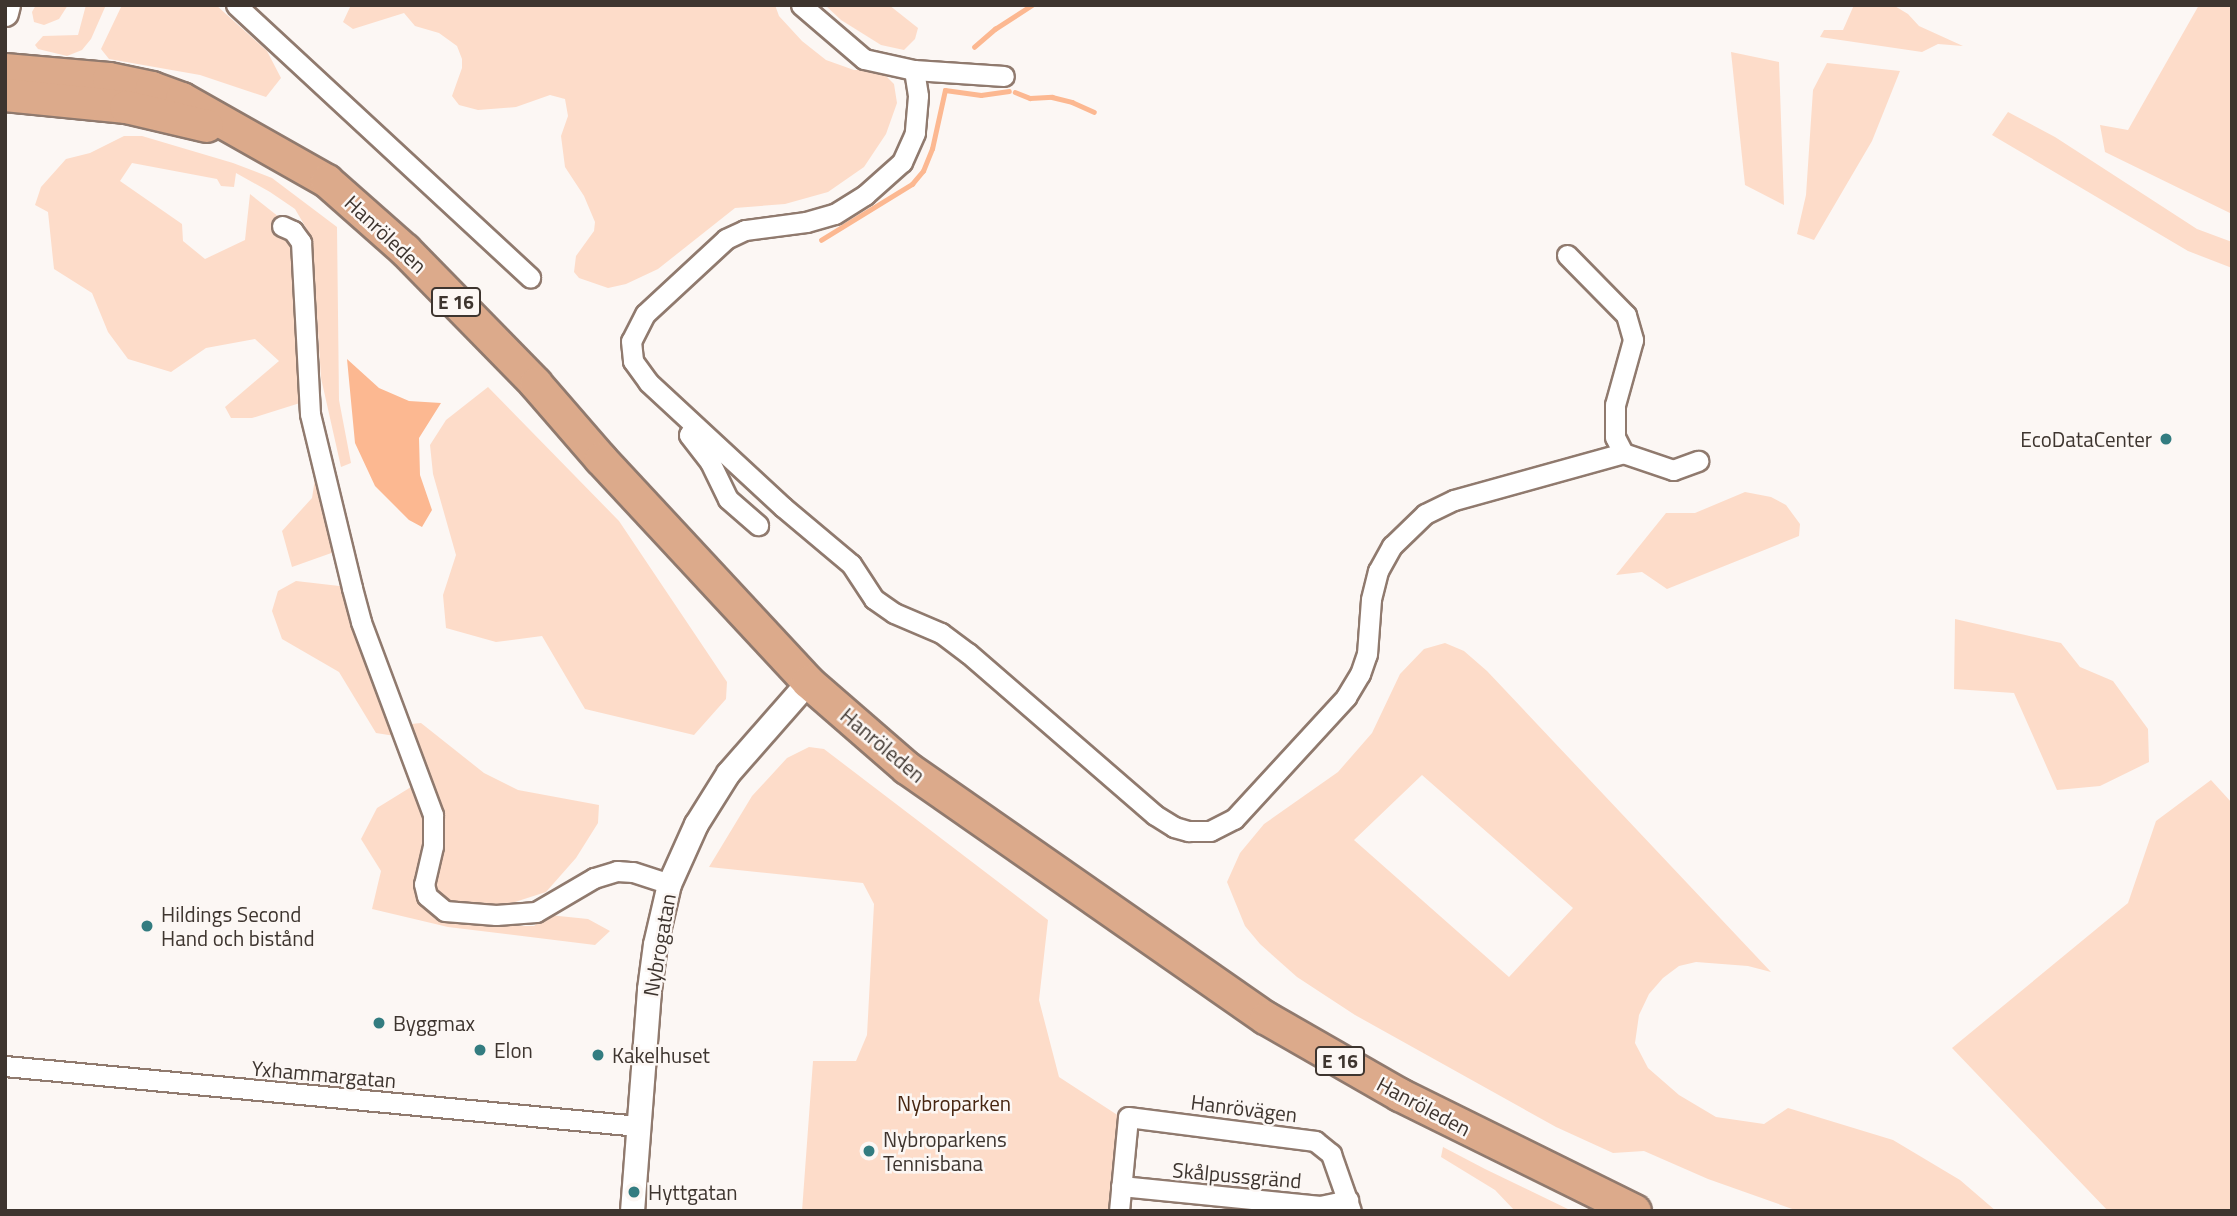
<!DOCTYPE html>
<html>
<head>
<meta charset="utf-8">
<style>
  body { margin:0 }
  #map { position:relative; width:2237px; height:1216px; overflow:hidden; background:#fcf7f4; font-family:"Titillium Web",sans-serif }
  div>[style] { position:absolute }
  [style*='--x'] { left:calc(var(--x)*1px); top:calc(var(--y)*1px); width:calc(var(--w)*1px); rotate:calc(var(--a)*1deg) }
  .green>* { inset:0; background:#fddcc9 }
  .water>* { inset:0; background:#fcb891 }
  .stream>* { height:4.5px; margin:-2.25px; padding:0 2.25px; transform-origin:2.25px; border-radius:2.25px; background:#fcb891 }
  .roads { filter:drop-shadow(2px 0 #907a6e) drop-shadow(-2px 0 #907a6e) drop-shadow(0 2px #907a6e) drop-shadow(0 -2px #907a6e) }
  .minor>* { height:19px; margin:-9.5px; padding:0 9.5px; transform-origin:9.5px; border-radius:9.5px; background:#fff }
  .tertiary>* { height:23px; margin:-11.5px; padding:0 11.5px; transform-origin:11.5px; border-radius:11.5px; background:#fff }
  .secondary>* { height:26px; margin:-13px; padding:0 13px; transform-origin:13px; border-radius:13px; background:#fff }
  .trunk>* { height:32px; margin:-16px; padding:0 16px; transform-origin:16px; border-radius:16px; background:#dcaa8b }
  .dots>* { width:19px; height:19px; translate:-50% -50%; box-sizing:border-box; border:4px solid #fcf7f4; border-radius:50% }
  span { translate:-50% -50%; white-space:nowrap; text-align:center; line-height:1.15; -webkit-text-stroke:5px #fcf7f4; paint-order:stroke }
  .shield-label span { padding:2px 5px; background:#fcf7f4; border:2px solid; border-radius:5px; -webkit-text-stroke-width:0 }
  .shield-label { font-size:19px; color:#3e352f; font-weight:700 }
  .street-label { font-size:21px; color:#3e352f }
  .poi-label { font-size:21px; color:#3e352f }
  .right { translate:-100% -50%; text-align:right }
  .left { translate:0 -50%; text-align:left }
  .park-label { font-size:21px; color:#472611 }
  .frame { position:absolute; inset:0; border:7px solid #3e352f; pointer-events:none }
</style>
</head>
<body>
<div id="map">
  <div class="green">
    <i style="clip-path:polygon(36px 5px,68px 5px,59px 19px,44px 25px,34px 22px,32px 12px)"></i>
    <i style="clip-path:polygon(86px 5px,106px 5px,91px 39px,82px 50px,67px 56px,38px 49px,35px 45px,43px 36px,78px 35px)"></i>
    <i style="clip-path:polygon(122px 5px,216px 5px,267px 51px,281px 78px,266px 97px,200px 75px,109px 59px,101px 49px)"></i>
    <i style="clip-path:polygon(351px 5px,775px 5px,779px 16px,802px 41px,826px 60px,854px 70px,880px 70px,894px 84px,897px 103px,886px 134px,864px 167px,828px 192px,785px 204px,735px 208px,658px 269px,626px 284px,608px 288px,579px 278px,574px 272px,576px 256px,594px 231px,595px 222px,584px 196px,565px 167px,561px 136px,568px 116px,565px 99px,550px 95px,516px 107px,478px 110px,459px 105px,452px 96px,462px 68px,462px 59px,457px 46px,439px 33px,415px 26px,404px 13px,353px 29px,343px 22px)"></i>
    <i style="clip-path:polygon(825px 5px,889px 5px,918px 28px,915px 39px,904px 50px,881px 45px,841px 20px)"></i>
    <i style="clip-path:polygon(1854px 5px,1893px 5px,1908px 14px,1919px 26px,1963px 46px,1938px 44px,1922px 52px,1820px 37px,1824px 30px,1843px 30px)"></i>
    <i style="clip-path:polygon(2199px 5px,2232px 5px,2232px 214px,2105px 152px,2100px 125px,2128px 130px)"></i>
    <i style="clip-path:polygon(1731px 52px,1779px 62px,1784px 205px,1745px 185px)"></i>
    <i style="clip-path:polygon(1827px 63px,1900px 71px,1872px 141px,1814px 240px,1797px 234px,1806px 195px,1813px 90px)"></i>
    <i style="clip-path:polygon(2008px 112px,2055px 137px,2197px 229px,2232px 242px,2232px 268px,2188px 251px,1992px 135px)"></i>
    <i style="clip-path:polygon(124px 136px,142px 136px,233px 163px,272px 178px,337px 227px,339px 400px,351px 463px,341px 467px,321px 378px,312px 238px,295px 209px,270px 192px,236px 173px,234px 187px,221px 186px,217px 179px,132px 163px,120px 181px,182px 224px,183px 241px,205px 259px,245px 240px,250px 194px,284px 221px,296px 242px,300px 403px,252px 418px,231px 418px,225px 407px,279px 361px,255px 339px,206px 348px,171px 372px,128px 359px,108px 332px,92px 293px,54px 269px,48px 212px,35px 205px,41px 187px,66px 159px,90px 153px)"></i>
    <i style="clip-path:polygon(488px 387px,619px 521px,727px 682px,726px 699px,694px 735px,585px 709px,542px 636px,496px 642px,446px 628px,443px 595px,456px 555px,433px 474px,430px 445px,446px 420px)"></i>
    <i style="clip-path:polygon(316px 473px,337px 551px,292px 567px,282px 531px,312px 498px)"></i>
    <i style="clip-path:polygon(1745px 492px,1771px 497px,1786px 505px,1800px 524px,1799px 536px,1667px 589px,1642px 572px,1616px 575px,1666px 513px,1695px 513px)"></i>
    <i style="clip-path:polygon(296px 581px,348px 587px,395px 736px,376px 733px,339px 672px,282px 639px,272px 611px,278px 591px)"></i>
    <i style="clip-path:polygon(1955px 619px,2061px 643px,2080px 667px,2113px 681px,2148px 729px,2149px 762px,2100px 786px,2057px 790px,2014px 693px,1954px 689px)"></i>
    <i style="clip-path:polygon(evenodd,1445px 643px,1464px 651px,1487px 671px,1771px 972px,1748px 966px,1696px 962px,1679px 966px,1663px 978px,1649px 994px,1639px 1015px,1635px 1043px,1648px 1068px,1679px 1095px,1716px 1117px,1764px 1124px,1788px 1108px,1893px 1140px,1960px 1180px,1996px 1211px,1798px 1211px,1708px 1179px,1644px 1151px,1613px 1153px,1556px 1127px,1355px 1015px,1297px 977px,1260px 944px,1245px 926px,1227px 882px,1240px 853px,1264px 824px,1338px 772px,1372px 733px,1400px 674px,1424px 649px,1445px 643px,1422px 775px,1573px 908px,1509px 977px,1354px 840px,1422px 775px)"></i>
    <i style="clip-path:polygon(421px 723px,484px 773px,518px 790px,599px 805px,598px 823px,576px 858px,546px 892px,506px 905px,516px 926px,534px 926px,549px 915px,588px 919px,610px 931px,595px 945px,448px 927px,372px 909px,381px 871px,361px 839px,377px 808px,411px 787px,411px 724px)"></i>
    <i style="clip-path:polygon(809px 747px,824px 749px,1048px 920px,1039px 1000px,1059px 1077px,1122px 1118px,1111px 1211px,802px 1211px,813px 1061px,856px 1061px,867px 1035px,874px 904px,863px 883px,709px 867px,752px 796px,787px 758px)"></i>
    <i style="clip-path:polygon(2211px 780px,2232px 803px,2232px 1211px,2108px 1211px,1952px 1048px,2128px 903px,2156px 821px)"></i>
    <i style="clip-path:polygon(1443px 1147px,1485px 1169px,1572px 1211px,1515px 1211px,1495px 1190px,1441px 1157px)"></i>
  </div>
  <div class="water">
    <i style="clip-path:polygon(347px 359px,379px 388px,409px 401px,441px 403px,419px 438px,420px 475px,432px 510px,422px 527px,409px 520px,375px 486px,355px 443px)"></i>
  </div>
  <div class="stream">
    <i style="--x:974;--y:47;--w:28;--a:-41"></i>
    <i style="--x:995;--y:29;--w:44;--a:-33"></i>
    <i style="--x:1015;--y:92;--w:16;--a:22"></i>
    <i style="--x:1030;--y:98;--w:22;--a:-3"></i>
    <i style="--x:1052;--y:97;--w:21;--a:14"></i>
    <i style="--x:1072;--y:102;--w:24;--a:24"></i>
    <i style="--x:821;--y:240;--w:107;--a:-31.6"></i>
    <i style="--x:912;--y:184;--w:17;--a:-50"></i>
    <i style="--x:923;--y:171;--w:24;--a:-68"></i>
    <i style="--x:932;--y:149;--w:60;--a:-77.6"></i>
    <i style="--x:945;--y:90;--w:36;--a:8"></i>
    <i style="--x:981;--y:95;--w:28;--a:-8"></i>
  </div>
  <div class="roads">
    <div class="minor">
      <i style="--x:236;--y:5;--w:401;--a:42.8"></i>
      <i style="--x:801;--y:5;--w:83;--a:40.6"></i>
      <i style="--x:864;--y:59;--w:51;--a:12.4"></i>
      <i style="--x:914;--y:70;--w:90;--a:3.8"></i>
      <i style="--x:914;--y:70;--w:26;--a:81"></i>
      <i style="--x:918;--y:96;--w:37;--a:95"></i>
      <i style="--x:915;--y:133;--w:32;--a:114"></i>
      <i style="--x:902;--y:162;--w:50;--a:138.3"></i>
      <i style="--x:865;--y:195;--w:36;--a:148"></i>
      <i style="--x:834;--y:214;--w:29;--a:164"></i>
      <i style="--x:806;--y:222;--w:62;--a:172.5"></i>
      <i style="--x:745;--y:230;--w:21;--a:155"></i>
      <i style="--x:726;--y:239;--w:110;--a:137.2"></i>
      <i style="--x:645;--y:314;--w:30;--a:117"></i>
      <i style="--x:631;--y:341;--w:20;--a:84"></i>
      <i style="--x:633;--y:361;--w:26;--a:54"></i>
      <i style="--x:648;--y:382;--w:184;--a:42.8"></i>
      <i style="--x:783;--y:507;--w:89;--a:40"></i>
      <i style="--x:851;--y:564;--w:42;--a:56.7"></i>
      <i style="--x:874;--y:599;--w:24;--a:35"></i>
      <i style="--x:894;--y:613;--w:51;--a:23.1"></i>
      <i style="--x:941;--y:633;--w:34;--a:37"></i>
      <i style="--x:968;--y:653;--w:247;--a:40.9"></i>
      <i style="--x:1155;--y:815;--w:22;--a:32"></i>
      <i style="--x:1174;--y:827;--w:15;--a:16"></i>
      <i style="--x:1188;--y:831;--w:22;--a:0"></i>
      <i style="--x:1210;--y:831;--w:27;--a:-27"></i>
      <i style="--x:1234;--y:819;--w:166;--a:-47.4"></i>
      <i style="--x:1346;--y:697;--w:27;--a:-59"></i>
      <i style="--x:1360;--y:674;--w:21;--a:-71"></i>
      <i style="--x:1367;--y:654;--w:55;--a:-85.8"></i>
      <i style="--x:1371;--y:599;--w:29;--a:-76"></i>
      <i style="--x:1378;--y:571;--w:29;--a:-61"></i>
      <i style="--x:1392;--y:546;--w:46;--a:-44.1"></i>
      <i style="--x:1425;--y:514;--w:32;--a:-26"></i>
      <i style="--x:1454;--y:500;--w:175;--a:-15.5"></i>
      <i style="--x:1623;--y:453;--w:53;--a:18.8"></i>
      <i style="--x:1673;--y:470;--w:27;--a:-20"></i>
      <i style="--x:282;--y:226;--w:12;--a:24"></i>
      <i style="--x:293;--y:231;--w:14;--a:54"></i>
      <i style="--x:301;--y:242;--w:172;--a:87"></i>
      <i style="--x:310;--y:414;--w:179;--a:76.4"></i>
      <i style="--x:352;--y:588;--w:35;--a:75"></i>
      <i style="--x:361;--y:622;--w:206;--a:69.5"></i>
      <i style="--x:433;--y:815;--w:31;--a:90"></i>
      <i style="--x:433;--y:846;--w:39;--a:103"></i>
      <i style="--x:424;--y:884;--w:12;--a:76"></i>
      <i style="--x:427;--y:896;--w:23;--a:40"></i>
      <i style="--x:445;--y:911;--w:51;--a:4.5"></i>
      <i style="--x:496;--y:915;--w:40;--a:-4.3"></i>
      <i style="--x:536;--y:912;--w:67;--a:-30.4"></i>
      <i style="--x:594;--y:878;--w:24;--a:-17"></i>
      <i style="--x:617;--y:871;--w:16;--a:4"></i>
      <i style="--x:633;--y:872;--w:38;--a:18"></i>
      <i style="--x:1567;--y:255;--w:84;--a:45.5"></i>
      <i style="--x:1626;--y:315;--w:26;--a:74"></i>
      <i style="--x:1633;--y:340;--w:67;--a:105.5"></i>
      <i style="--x:1615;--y:405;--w:32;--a:90"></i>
      <i style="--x:1615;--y:437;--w:18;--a:63"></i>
      <i style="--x:694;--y:426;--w:10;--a:119"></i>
      <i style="--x:689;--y:435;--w:34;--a:52"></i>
      <i style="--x:710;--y:462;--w:41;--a:64.1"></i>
      <i style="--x:728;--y:499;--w:40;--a:41"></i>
      <i style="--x:5;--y:1066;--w:637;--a:5.41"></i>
      <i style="--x:1121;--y:1186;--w:200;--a:5.7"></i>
      <i style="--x:1320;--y:1206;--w:29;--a:-12"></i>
      <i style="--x:1119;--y:1211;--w:94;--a:-84.5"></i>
      <i style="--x:1128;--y:1117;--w:189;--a:7.3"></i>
      <i style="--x:1315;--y:1141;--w:21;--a:39"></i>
      <i style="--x:1331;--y:1154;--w:60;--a:70.7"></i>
    </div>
    <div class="tertiary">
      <i style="--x:632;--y:1211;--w:223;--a:-85.6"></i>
      <i style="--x:649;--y:989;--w:45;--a:-82.4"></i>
      <i style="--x:655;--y:944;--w:62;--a:-76.9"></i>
      <i style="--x:669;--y:884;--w:66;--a:-65.8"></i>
      <i style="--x:696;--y:824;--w:60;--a:-57.9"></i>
      <i style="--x:728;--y:773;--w:121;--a:-48.7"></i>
    </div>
    <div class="secondary">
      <i style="--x:5;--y:13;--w:8;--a:-76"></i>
    </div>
    <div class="trunk">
      <i style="--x:5;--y:70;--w:104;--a:4.9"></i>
      <i style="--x:109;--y:79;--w:44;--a:11.8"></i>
      <i style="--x:152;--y:88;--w:32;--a:20"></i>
      <i style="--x:182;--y:99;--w:167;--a:29.5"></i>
      <i style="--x:327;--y:181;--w:104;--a:41.5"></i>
      <i style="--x:405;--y:250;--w:187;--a:45.6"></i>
      <i style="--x:536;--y:384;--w:99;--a:49.1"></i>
      <i style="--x:601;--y:459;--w:304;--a:47.1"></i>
      <i style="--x:808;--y:682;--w:131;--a:41"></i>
      <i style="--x:907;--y:768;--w:437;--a:34.9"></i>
      <i style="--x:1266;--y:1018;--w:155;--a:29.9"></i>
      <i style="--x:1400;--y:1095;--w:262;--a:26.3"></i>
      <i style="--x:5;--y:95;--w:122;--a:5.7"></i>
      <i style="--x:126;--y:107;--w:83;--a:13.2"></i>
    </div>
  </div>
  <div class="dots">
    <i style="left:2166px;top:439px;background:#337c80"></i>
    <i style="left:147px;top:926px;background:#337c80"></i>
    <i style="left:379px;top:1023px;background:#337c80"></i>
    <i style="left:480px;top:1050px;background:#337c80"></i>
    <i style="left:598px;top:1055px;background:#337c80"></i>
    <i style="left:869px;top:1151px;background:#337c80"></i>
    <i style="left:634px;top:1192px;background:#337c80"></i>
  </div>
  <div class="shield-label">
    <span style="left:456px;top:302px">E 16</span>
    <span style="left:1340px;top:1061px">E 16</span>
  </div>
  <div class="street-label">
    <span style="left:386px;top:234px;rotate:43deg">Hanröleden</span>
    <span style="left:883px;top:745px;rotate:40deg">Hanröleden</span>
    <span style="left:659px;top:945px;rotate:-80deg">Nybrogatan</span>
    <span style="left:324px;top:1074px;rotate:5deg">Yxhammargatan</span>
    <span style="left:1424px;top:1106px;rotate:28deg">Hanröleden</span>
    <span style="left:1244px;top:1108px;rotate:7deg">Hanrövägen</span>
    <span style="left:1237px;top:1175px;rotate:5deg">Skålpussgränd</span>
  </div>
  <div class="poi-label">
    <span class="right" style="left:2152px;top:439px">EcoDataCenter</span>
    <span class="left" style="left:161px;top:926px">Hildings Second<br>Hand och bistånd</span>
    <span class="left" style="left:393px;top:1023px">Byggmax</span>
    <span class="left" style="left:494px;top:1050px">Elon</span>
    <span class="left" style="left:612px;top:1055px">Kakelhuset</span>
    <span class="left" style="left:883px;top:1151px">Nybroparkens<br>Tennisbana</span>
    <span class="left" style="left:648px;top:1192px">Hyttgatan</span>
  </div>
  <div class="park-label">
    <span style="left:954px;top:1103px">Nybroparken</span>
  </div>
  <div class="frame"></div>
</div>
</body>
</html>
